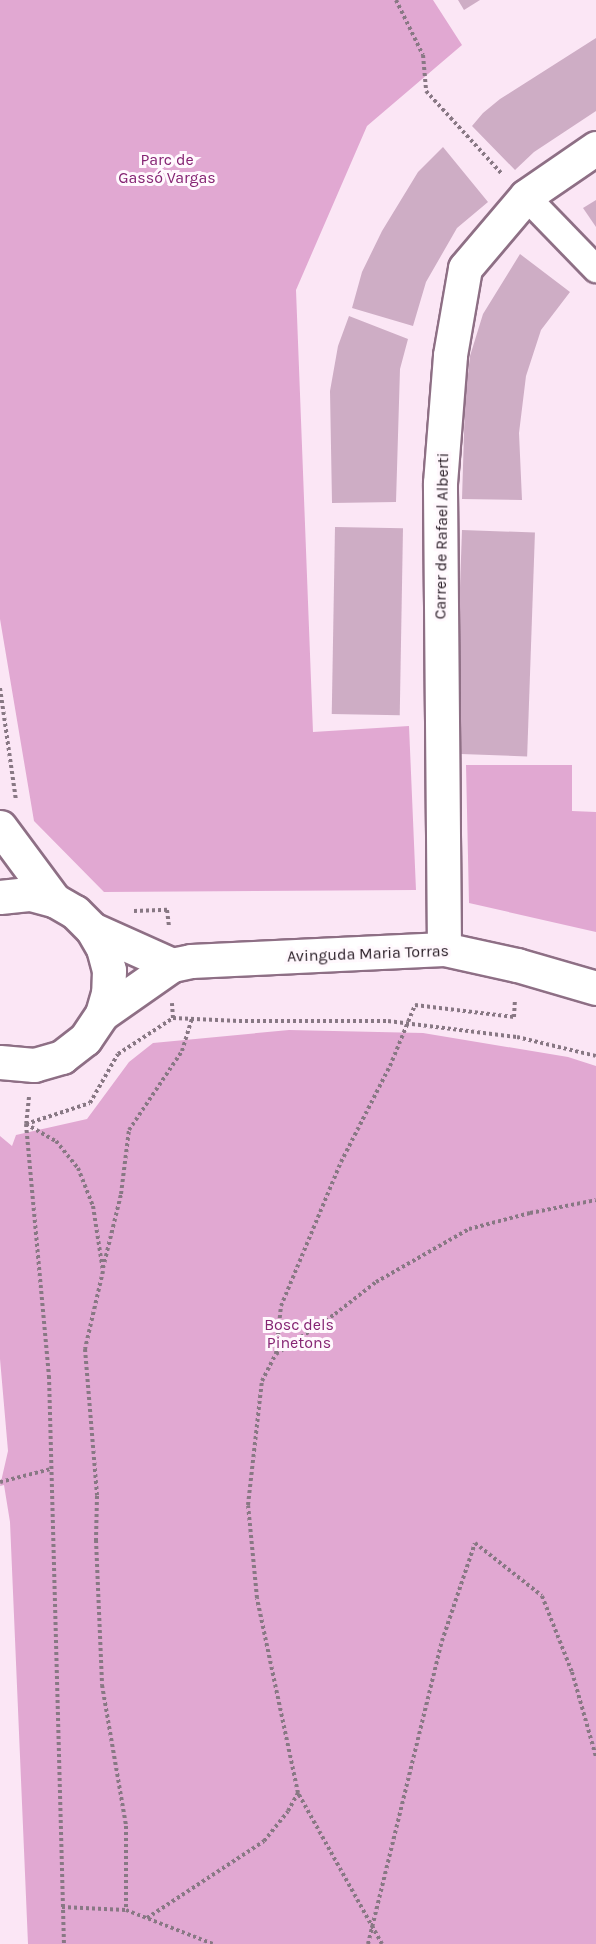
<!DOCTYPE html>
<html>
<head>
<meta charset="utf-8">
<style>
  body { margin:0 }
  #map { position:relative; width:596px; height:1944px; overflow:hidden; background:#fbe6f5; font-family:Karla,sans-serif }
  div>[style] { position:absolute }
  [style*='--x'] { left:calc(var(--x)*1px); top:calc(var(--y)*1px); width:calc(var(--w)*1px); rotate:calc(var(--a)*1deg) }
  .green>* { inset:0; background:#e1a8d2 }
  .building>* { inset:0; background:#ceadc5; transform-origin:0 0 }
  .path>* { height:4px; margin-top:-2px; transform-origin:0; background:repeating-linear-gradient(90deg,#887884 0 3px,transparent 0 6px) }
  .roads { filter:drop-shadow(2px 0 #8e6f85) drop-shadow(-2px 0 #8e6f85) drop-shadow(0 2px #8e6f85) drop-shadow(0 -2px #8e6f85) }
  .pedestrian>* { height:26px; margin:-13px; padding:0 13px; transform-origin:13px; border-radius:13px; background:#fff }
  .minor>* { height:33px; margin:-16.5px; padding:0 16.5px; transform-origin:16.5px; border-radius:16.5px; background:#fff }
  span { translate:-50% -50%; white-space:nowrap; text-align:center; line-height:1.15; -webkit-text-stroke:6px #fff8fd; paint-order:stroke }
  .park-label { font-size:16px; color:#852473 }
  .street-label { font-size:16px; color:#271b24 }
</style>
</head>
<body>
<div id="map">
  <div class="green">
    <i style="clip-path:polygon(0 0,433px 0,462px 45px,367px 126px,296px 290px,313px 732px,409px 726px,416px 890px,104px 892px,34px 821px,0 619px)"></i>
    <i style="clip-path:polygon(466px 765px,572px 765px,572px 811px,596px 812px,596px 932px,469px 903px)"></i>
    <i style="clip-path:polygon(289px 1030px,423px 1033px,568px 1057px,596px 1066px,596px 1944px,28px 1944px,10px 1522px,4px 1485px,0 1486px,8px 1451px,0 1359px,0 1136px,12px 1146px,16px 1135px,87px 1119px,129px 1062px,153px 1043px)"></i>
  </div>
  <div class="building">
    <i style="clip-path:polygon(458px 0,480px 0,464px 10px)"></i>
    <i style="clip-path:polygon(596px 38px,596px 111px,534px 152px,515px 170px,472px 126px,483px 113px,500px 99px)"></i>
    <i style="clip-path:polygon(443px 147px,488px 202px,457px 228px,426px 282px,413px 326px,352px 308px,362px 272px,382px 231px,418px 172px)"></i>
    <i style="clip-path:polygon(596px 200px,596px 227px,583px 208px)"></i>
    <i style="clip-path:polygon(520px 254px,570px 292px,541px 330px,526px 376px,519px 433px,522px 500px,462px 499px,465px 401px,470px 356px,483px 314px)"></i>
    <i style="clip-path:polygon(349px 316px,408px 339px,400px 369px,396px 502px,332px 503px,330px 391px,338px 346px)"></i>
    <i style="left:335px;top:527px;width:68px;height:187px;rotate:1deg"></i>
    <i style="left:462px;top:530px;width:73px;height:224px;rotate:2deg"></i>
  </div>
  <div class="path">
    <i style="--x:396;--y:0;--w:61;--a:63.9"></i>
    <i style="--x:423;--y:55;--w:36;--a:85"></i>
    <i style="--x:426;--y:91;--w:113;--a:47.5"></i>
    <i style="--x:0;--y:688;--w:113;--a:81.9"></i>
    <i style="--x:134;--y:911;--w:33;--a:-2"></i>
    <i style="--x:167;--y:910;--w:17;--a:83"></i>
    <i style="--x:173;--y:1018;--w:66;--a:2.6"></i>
    <i style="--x:239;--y:1021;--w:149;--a:0"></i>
    <i style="--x:388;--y:1021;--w:130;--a:7.1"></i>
    <i style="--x:517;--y:1037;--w:81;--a:13.5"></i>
    <i style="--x:29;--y:1097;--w:27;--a:96"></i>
    <i style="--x:26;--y:1124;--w:253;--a:84.8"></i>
    <i style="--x:49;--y:1376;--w:568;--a:88.49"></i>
    <i style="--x:26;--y:1124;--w:34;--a:30"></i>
    <i style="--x:56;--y:1141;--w:35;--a:51"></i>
    <i style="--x:78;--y:1168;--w:41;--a:68.5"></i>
    <i style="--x:93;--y:1206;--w:66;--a:81.3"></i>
    <i style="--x:103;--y:1271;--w:80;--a:103"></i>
    <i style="--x:85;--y:1349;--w:147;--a:85.3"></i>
    <i style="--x:97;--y:1496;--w:44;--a:91.3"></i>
    <i style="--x:96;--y:1540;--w:145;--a:87.6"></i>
    <i style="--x:102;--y:1685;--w:143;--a:80.3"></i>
    <i style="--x:126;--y:1826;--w:84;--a:90"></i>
    <i style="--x:26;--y:1124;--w:67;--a:-18.2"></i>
    <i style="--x:90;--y:1103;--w:56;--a:-60.3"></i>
    <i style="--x:118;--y:1054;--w:66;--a:-33.2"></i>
    <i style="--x:173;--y:1018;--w:15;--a:-94"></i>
    <i style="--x:103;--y:1268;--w:76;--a:-76.3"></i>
    <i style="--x:121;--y:1194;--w:64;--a:-82.9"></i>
    <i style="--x:129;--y:1130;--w:95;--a:-56.1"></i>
    <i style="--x:182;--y:1051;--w:34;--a:-73"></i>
    <i style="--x:276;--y:1354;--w:71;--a:-34.1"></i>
    <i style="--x:335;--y:1314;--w:52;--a:-38"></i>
    <i style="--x:376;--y:1282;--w:107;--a:-29.7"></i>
    <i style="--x:469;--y:1229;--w:63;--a:-14.7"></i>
    <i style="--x:530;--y:1213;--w:67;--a:-11.1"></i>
    <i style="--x:0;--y:1482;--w:53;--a:-14.3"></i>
    <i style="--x:62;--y:1907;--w:64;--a:2.7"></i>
    <i style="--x:126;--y:1910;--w:93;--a:21.3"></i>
    <i style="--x:147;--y:1918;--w:140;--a:-33.3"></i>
    <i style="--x:264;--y:1841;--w:38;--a:-51"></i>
    <i style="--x:288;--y:1811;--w:21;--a:-61"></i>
    <i style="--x:368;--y:1944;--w:312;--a:-76.3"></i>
    <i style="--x:442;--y:1641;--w:103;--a:-71.4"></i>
    <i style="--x:475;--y:1543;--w:85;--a:38.3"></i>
    <i style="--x:542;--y:1596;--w:82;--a:68.5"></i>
    <i style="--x:572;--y:1672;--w:88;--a:74.2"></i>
    <i style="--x:382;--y:1944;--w:173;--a:-119.1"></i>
    <i style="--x:298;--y:1793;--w:199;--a:-101.9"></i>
    <i style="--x:257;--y:1598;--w:93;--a:-95.5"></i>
    <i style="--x:248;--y:1505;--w:125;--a:-83.6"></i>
    <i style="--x:262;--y:1381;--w:30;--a:-63"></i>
    <i style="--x:276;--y:1354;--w:48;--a:-84.1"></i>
    <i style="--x:281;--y:1306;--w:156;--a:-67.4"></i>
    <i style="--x:341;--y:1162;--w:108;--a:-63"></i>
    <i style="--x:390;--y:1066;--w:66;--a:-67.7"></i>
    <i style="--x:415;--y:1005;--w:100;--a:6.9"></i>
    <i style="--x:514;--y:1017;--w:18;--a:-87"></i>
  </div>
  <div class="roads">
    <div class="pedestrian">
      <i style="--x:535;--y:206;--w:88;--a:45.9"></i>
    </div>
    <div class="minor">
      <i style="--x:0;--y:827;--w:91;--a:53.5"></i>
      <i style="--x:0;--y:897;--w:31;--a:-6"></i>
      <i style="--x:31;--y:894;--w:24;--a:15"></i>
      <i style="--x:54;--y:900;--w:24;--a:30"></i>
      <i style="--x:75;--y:912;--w:24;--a:45"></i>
      <i style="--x:92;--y:929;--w:22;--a:60"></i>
      <i style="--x:103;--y:948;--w:23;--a:75"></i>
      <i style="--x:109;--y:970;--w:23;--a:92"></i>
      <i style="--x:108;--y:993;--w:22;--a:106"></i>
      <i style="--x:102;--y:1014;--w:30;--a:124"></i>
      <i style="--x:85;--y:1039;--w:29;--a:142"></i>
      <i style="--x:62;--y:1057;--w:29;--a:164"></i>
      <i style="--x:34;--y:1065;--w:34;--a:-175"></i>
      <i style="--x:92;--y:929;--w:88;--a:24.2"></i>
      <i style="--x:444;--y:949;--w:466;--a:-90.5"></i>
      <i style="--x:440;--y:483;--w:128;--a:-85.5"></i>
      <i style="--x:450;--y:355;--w:88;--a:-80.2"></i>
      <i style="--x:465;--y:268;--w:94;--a:-49.7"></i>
      <i style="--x:526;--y:196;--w:85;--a:-34.4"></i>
      <i style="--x:102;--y:1014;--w:85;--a:-35"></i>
      <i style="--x:172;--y:965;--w:19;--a:-12"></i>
      <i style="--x:191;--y:961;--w:253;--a:-2.7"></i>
      <i style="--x:444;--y:949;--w:75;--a:12.4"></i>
      <i style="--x:517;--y:965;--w:82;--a:16.2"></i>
    </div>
  </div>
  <div class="park-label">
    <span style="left:167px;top:169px">Parc de<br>Gassó Vargas</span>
    <span style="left:299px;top:1334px">Bosc dels<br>Pinetons</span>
  </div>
  <div class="street-label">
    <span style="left:442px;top:536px;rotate:-89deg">Carrer de Rafael Alberti</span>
    <span style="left:368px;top:954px;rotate:-2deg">Avinguda Maria Torras</span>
  </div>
</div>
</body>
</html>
